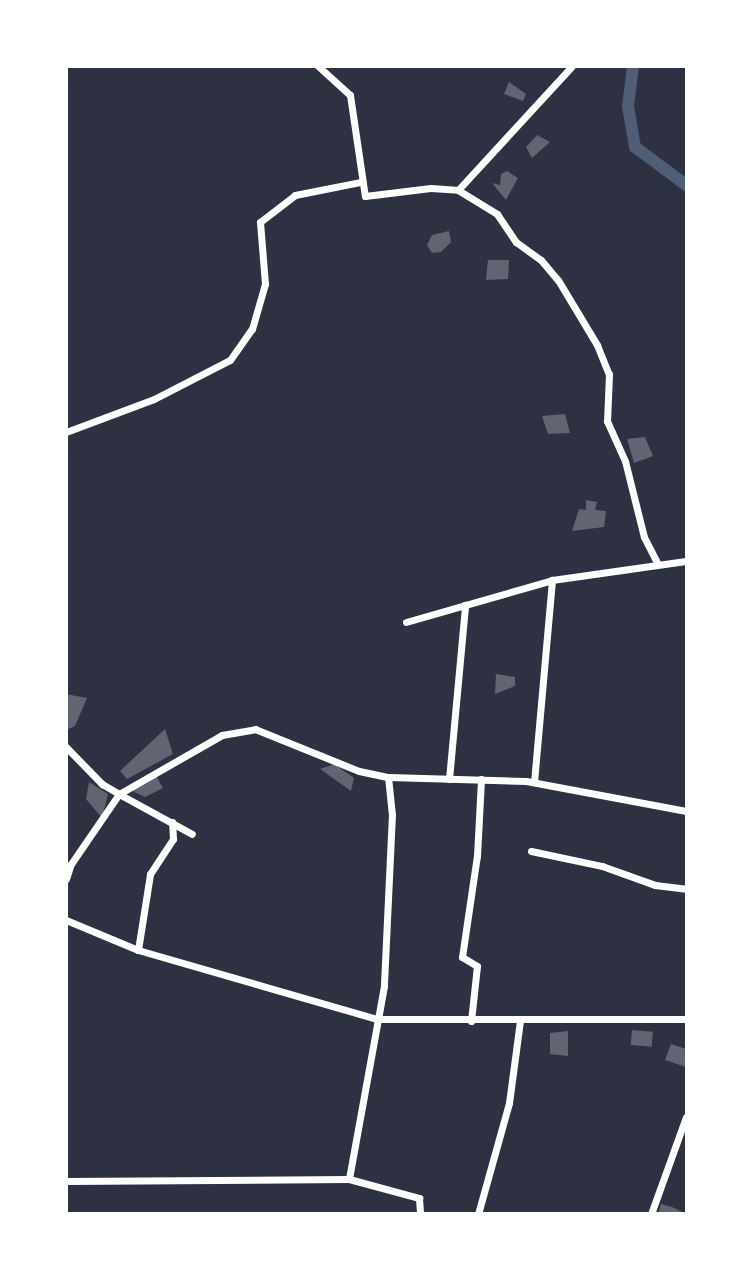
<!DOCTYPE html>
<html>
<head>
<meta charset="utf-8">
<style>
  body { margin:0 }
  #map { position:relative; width:753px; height:1280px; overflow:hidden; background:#2d3142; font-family:Roboto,sans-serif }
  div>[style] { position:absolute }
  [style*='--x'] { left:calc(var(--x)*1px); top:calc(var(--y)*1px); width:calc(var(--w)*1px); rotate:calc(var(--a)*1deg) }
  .canal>* { height:12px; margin:-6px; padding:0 6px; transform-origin:6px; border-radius:6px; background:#4f5d75 }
  .building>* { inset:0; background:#626471; transform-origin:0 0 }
  .minor>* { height:7px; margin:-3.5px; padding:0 3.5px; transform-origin:3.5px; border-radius:3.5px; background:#fff }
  span { translate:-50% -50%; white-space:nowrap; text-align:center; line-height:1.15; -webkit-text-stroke:6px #fff; paint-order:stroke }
  .frame { position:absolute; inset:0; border:68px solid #fff; pointer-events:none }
</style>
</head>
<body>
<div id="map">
  <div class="canal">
    <i style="--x:633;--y:66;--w:40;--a:97.1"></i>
    <i style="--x:628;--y:106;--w:42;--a:80.3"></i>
    <i style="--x:635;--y:147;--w:64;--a:36.7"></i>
  </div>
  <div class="building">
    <i style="clip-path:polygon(509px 82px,526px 94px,523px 101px,504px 94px)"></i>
    <i style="clip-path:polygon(537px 135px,550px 142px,532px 158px,526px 147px)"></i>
    <i style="clip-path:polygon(507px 171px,518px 178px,506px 200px,492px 183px,500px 185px,501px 174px)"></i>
    <i style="clip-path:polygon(449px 231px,451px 242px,441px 252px,432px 253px,427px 245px,432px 235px)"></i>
    <i style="clip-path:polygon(488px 260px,509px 260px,508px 279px,486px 280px)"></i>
    <i style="clip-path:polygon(565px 414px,570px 433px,548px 434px,542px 416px)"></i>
    <i style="clip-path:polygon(645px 437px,653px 456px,634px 463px,627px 439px)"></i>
    <i style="clip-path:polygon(586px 500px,597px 502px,595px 510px,606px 511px,604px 527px,572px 531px,579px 509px,586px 510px)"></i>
    <i style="clip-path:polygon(496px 674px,515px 677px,515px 686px,495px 694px)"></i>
    <i style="clip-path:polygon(66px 694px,87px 698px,75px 726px,66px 730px)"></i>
    <i style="clip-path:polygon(165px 729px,173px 754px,127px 779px,120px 771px)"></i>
    <i style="clip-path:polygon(334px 764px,354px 778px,351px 791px,320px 769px)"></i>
    <i style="clip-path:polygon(154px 772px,163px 788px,145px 797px,126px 788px)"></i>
    <i style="clip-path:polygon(89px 782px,108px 794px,102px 818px,86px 799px)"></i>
    <i style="left:632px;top:1030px;width:21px;height:15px;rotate:5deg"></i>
    <i style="clip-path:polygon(568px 1031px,568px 1056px,550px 1054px,550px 1033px)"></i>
    <i style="clip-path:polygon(671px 1044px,686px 1049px,686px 1067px,665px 1060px)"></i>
    <i style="clip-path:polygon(661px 1204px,672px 1207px,686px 1214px,658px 1214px)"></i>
  </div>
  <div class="minor">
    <i style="--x:318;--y:66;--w:43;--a:42.2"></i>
    <i style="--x:350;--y:95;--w:102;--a:81.6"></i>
    <i style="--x:365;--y:196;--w:66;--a:-6.9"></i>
    <i style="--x:431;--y:188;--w:27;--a:4"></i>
    <i style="--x:458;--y:190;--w:46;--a:31.6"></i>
    <i style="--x:497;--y:214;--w:34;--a:56"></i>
    <i style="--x:516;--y:242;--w:31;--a:36"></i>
    <i style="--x:541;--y:260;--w:26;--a:50"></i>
    <i style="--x:558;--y:280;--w:76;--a:59"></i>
    <i style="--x:597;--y:345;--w:31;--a:68"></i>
    <i style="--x:609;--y:374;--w:47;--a:92.4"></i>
    <i style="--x:607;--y:421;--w:44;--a:65.8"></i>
    <i style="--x:625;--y:461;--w:78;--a:76"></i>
    <i style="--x:644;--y:537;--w:28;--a:63"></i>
    <i style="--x:458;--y:190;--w:168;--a:-47.4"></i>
    <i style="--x:66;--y:432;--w:94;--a:-20.6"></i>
    <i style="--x:154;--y:399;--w:85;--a:-27.2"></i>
    <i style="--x:230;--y:360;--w:38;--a:-55"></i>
    <i style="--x:252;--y:329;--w:47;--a:-73.9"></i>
    <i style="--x:265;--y:284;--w:62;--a:-94.6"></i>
    <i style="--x:260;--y:222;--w:44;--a:-37.6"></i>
    <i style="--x:295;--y:195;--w:66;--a:-11.3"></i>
    <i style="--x:406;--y:622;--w:152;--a:-16"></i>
    <i style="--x:552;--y:580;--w:135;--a:-8.1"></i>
    <i style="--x:66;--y:747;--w:52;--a:45.8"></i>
    <i style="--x:102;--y:784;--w:20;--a:30"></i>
    <i style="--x:119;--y:794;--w:119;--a:-29.8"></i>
    <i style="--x:222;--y:735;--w:34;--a:-10"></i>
    <i style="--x:255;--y:729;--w:112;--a:22"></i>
    <i style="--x:359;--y:771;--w:30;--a:12"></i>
    <i style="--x:388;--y:777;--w:37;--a:84"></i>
    <i style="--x:392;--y:814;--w:172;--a:92.7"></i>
    <i style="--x:384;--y:986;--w:196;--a:100.3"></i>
    <i style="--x:349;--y:1179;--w:283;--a:179.6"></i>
    <i style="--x:388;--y:777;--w:138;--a:1.7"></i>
    <i style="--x:526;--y:781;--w:163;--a:10.6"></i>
    <i style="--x:449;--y:779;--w:175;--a:-84.7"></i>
    <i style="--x:534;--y:782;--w:203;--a:-84.9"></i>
    <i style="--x:531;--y:851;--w:73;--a:11.9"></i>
    <i style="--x:602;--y:866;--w:56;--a:19.7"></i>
    <i style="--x:655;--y:885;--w:31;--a:7"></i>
    <i style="--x:66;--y:879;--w:16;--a:-72"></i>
    <i style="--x:71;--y:864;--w:85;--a:-55.6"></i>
    <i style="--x:119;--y:794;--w:83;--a:28.7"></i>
    <i style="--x:66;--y:920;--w:78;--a:22.6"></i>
    <i style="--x:138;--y:950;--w:249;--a:16.1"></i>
    <i style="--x:377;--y:1019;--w:309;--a:0"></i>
    <i style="--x:138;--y:950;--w:77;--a:-81"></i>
    <i style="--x:150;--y:874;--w:42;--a:-56.7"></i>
    <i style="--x:173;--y:839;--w:17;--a:-93"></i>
    <i style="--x:471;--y:1021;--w:55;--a:-83.8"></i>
    <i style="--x:477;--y:966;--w:17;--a:-149"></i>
    <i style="--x:462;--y:957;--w:102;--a:-81.6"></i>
    <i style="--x:477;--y:856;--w:77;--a:-87"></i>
    <i style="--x:349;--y:1179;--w:73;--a:15.2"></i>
    <i style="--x:419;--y:1198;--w:16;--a:86"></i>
    <i style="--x:478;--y:1214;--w:115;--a:-74.4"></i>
    <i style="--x:509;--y:1103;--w:83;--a:-82.4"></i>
    <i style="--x:651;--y:1214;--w:103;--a:-70.2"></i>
  </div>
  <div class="frame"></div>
</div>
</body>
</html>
